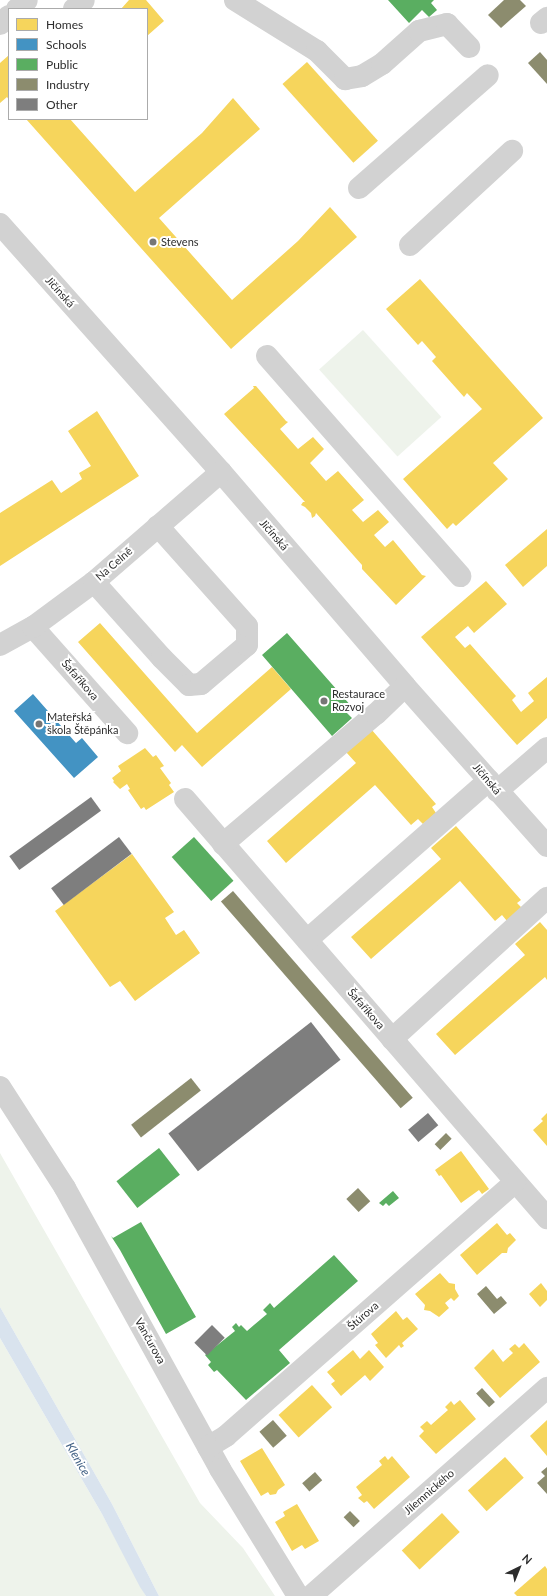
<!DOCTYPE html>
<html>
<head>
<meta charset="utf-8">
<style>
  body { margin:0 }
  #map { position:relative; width:547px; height:1596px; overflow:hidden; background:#fff; font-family:Lato,sans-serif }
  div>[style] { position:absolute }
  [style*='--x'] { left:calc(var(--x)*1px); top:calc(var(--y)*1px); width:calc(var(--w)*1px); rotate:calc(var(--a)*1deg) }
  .green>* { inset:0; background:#eef3eb; transform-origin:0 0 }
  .water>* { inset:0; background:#d9e3ee }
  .homes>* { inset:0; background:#f6d55c; transform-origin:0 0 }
  .schools>* { inset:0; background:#4393c3 }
  .public>* { inset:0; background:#5aae61; transform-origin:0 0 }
  .industry>* { inset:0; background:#8c8c6e; transform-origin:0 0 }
  .building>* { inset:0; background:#7e7e7e; transform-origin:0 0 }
  .minor>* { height:22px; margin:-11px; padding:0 11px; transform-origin:11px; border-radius:11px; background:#d2d2d2 }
  .dots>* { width:11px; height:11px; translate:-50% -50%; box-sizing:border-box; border:2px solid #fff; border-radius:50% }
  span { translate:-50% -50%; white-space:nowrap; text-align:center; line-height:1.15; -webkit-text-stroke:4px #fff; paint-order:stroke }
  .poi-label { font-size:11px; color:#2d2d2d }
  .left { translate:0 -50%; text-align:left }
  .street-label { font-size:11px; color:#2d2d2d }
  .water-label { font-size:12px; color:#436286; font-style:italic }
  .legend { position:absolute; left:8px; top:8px; width:140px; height:112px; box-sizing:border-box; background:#fff; border:1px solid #ababab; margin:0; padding:5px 7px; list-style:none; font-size:12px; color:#2d2d2d }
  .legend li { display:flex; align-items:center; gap:8px; height:20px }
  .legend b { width:20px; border:1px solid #ababab }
  .north { position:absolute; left:499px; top:1548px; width:40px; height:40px; -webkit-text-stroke:3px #fff; paint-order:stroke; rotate:43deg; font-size:11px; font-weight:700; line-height:16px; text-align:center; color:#2d2d2d }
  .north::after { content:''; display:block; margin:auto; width:14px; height:18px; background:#2d2d2d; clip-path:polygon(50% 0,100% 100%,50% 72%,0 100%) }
</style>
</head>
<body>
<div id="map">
  <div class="green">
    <i style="left:363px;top:330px;width:117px;height:59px;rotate:48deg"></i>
    <i style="clip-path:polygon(0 1153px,200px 1503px,243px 1548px,275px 1596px,159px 1596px,112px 1504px,0 1307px)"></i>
    <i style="clip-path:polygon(0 1338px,102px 1514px,146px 1596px,0 1596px)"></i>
  </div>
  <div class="water">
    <i style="clip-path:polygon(0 1307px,112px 1504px,159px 1596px,146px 1596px,140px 1587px,102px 1514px,0 1338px)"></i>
  </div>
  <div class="homes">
    <i style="clip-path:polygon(129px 0,146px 0,164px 21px,147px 36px,147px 9px,121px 9px)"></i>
    <i style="clip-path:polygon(9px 55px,9px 100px,7px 97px,0 103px,0 63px)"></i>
    <i style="left:307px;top:62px;width:106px;height:33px;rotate:48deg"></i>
    <i style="clip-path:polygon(233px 98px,260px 129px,159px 218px,232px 300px,298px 241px,330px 207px,357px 237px,231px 349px,26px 119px,70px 119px,135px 192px,202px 133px)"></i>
    <i style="clip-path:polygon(420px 279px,543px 418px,493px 463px,508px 479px,456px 526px,453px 523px,447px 529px,403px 479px,482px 409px,467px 393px,464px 397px,432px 361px,436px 357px,422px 341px,418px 345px,386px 309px)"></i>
    <i style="clip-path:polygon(253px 386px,256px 386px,286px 421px,288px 422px,280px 429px,298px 449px,313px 437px,324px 449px,310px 463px,326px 481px,338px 471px,364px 500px,352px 510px,363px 522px,378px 510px,389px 522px,374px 535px,385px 547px,393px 540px,422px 575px,426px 576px,396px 605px,362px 569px,362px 565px,316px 513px,315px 516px,312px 518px,311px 513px,305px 507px,301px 505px,303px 502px,305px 502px,224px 414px,254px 388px)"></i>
    <i style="clip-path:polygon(97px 411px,139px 476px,0 566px,0 513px,52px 480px,61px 493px,82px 479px,79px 473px,91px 466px,68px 431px)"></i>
    <i style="clip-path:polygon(547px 529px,547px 566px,523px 587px,505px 565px)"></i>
    <i style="clip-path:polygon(486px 581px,507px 604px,474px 633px,468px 626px,455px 637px,465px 648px,470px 644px,516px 696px,512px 700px,521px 712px,534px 701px,528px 693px,547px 677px,547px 718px,517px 745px,421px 637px)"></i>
    <i style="clip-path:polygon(100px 623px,197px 733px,272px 667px,291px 689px,202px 767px,182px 745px,175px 752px,78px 642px)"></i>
    <i style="clip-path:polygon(371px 729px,436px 804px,432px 807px,436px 813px,423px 824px,418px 819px,411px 825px,375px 785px,286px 863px,267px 841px,356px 763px,346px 752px)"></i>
    <i style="clip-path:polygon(145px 748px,153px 757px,156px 755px,164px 766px,160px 768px,171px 783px,169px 785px,174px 792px,146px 810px,144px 807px,141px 809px,128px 790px,130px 789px,127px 784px,120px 789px,113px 782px,114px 781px,112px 778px,121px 771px,118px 766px)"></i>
    <i style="clip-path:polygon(456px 826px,521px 900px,517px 903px,522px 908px,507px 921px,502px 915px,495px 921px,460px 881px,371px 959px,351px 937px,441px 859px,431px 848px)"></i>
    <i style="clip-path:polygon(132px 854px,174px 912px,165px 918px,176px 935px,184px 930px,200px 953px,135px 1001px,120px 981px,110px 987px,55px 911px)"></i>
    <i style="clip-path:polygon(540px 922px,547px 930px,547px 980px,545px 977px,455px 1055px,436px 1034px,525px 955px,515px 944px)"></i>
    <i style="clip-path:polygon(547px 1113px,547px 1146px,533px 1130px,543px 1121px,541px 1119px)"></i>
    <i style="clip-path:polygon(461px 1151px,489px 1189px,482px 1194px,479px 1190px,461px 1203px,441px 1175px,439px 1176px,435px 1170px)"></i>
    <i style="clip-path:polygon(497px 1223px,507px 1235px,510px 1233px,516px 1240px,508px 1248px,507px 1253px,502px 1253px,477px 1275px,460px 1255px)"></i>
    <i style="clip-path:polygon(440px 1273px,449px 1283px,455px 1284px,455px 1289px,459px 1296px,454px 1301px,451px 1298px,445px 1303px,449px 1308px,439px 1317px,430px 1311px,424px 1310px,425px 1305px,415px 1294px)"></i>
    <i style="clip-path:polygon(541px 1283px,547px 1291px,547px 1300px,540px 1307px,529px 1294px)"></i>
    <i style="clip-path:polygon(396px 1311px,403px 1320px,407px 1317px,418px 1329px,402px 1343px,404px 1346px,401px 1348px,399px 1345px,386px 1358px,375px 1345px,378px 1343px,371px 1334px)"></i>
    <i style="clip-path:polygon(524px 1343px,540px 1362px,500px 1398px,474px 1368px,493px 1349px,503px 1362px,513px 1353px,509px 1349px,515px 1344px,519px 1348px)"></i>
    <i style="clip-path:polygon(353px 1350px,360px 1359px,369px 1350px,384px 1367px,370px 1381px,365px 1375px,341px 1396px,331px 1384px,335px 1381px,327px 1372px)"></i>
    <i style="left:312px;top:1385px;width:30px;height:45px;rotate:48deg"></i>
    <i style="clip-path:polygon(460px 1400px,476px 1419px,436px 1454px,419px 1436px,424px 1431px,420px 1427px,427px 1421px,431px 1425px,448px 1410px,445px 1407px,451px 1401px,454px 1405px)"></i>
    <i style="clip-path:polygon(547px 1420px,547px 1456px,530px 1436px)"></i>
    <i style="clip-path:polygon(262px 1448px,285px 1485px,278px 1490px,276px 1494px,270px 1495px,268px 1492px,261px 1496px,240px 1461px)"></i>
    <i style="clip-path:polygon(385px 1456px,388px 1460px,392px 1456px,410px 1477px,374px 1509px,367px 1501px,364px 1503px,358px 1498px,362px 1495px,356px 1487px,382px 1465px,379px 1461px)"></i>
    <i style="left:505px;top:1457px;width:28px;height:50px;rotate:48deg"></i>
    <i style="clip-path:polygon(297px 1504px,319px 1541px,305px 1549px,302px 1545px,292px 1551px,275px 1522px,285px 1516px,283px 1512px)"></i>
    <i style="left:442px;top:1513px;width:26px;height:55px;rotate:47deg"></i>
    <i style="clip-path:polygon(545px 1566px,547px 1569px,547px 1596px,517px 1596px,514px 1593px)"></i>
  </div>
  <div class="schools">
    <i style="clip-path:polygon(33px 694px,76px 743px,82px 738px,98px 757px,74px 778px,14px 711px)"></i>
  </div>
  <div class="public">
    <i style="clip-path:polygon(388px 0,434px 0,431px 3px,437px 10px,429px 17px,422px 10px,409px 23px)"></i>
    <i style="clip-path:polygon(287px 633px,352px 707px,346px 712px,352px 718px,332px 736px,262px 655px)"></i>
    <i style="left:194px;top:837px;width:59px;height:30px;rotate:48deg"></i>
    <i style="left:159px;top:1148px;width:34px;height:54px;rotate:52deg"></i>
    <i style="clip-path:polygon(393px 1191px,399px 1198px,389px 1206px,386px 1203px,383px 1206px,379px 1203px)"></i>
    <i style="clip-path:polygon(141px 1222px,196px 1317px,166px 1334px,120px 1250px,111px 1236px,113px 1238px)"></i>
    <i style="clip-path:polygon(334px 1255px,358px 1281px,279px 1350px,290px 1363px,246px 1400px,217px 1370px,214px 1372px,208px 1365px,211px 1362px,205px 1355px,235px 1331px,232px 1327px,236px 1323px,239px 1327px,241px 1325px,247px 1331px,267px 1314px,263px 1310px,270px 1303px,274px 1308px)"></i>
  </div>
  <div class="industry">
    <i style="clip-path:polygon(504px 0,520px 0,526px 6px,501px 28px,488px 15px)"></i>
    <i style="clip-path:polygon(540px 52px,547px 60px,547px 84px,528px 63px)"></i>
    <i style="left:233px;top:891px;width:274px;height:16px;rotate:49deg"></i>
    <i style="left:191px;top:1078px;width:16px;height:76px;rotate:52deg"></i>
    <i style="left:446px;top:1133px;width:8px;height:16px;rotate:45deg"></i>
    <i style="left:358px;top:1188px;width:18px;height:16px;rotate:47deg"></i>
    <i style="clip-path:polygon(486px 1286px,497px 1299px,501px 1296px,507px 1303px,494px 1314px,477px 1294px)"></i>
    <i style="left:482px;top:1388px;width:19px;height:8px;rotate:47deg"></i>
    <i style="left:273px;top:1420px;width:21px;height:18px;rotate:49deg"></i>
    <i style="clip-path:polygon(547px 1467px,547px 1494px,537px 1483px,545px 1476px,541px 1472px)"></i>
    <i style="left:315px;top:1472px;width:11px;height:17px;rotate:49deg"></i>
    <i style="left:350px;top:1511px;width:14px;height:9px;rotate:45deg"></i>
  </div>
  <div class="building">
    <i style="left:91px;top:797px;width:17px;height:101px;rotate:54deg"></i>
    <i style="left:119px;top:837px;width:21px;height:85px;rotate:53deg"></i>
    <i style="left:311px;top:1022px;width:48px;height:181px;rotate:52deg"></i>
    <i style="left:428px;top:1113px;width:16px;height:26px;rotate:50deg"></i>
    <i style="left:212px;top:1325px;width:18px;height:25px;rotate:45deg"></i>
  </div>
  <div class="minor">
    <i style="--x:235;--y:0;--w:97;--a:31.9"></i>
    <i style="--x:317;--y:51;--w:40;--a:45"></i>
    <i style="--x:345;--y:79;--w:17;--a:-10"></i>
    <i style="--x:362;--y:76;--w:23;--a:-31"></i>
    <i style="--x:382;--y:64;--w:50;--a:-41.7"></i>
    <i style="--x:419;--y:31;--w:29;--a:-14"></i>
    <i style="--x:447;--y:24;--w:32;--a:46"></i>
    <i style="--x:17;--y:9;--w:13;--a:-42"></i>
    <i style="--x:74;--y:9;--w:13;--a:-42"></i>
    <i style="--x:541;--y:23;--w:8;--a:-40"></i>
    <i style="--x:0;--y:24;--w:12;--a:-42"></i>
    <i style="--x:359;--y:188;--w:171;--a:-41.2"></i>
    <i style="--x:0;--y:224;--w:332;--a:48.3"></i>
    <i style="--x:221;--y:472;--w:282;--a:49.3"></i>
    <i style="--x:405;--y:686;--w:214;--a:48.4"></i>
    <i style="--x:410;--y:245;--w:139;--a:-42.7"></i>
    <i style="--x:267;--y:356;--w:293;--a:48.7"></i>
    <i style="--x:94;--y:582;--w:102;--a:48.2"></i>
    <i style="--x:162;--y:658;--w:38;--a:45"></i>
    <i style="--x:189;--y:685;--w:12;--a:-5"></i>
    <i style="--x:201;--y:684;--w:60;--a:-40.3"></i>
    <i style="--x:247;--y:645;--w:19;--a:-90"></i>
    <i style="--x:247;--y:626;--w:134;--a:-131.7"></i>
    <i style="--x:33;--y:627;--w:142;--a:48.4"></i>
    <i style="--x:0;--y:645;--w:38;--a:-29"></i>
    <i style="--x:33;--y:627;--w:76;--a:-36.4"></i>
    <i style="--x:94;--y:582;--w:168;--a:-40.9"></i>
    <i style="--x:497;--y:791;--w:66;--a:-40.7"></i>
    <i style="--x:185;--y:799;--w:554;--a:49.17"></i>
    <i style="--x:223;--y:844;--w:201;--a:-40.4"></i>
    <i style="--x:376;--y:714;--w:40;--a:-44"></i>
    <i style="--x:307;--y:940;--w:242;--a:-41.3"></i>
    <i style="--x:392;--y:1039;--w:210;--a:-42.3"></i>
    <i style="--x:0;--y:1087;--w:120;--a:57.2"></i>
    <i style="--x:65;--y:1188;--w:321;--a:61.1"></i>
    <i style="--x:220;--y:1469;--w:149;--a:58.4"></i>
    <i style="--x:208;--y:1447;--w:21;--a:-31"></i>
    <i style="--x:226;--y:1436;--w:385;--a:-41.3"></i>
    <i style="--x:311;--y:1596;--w:315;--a:-41.4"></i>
  </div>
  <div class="dots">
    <i style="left:153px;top:242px;background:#767676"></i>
    <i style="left:324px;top:701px;background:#767676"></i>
    <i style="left:39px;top:724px;background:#767676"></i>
  </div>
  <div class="poi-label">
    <span class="left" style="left:161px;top:242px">Stevens</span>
    <span class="left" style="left:332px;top:701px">Restaurace<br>Rozvoj</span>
    <span class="left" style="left:47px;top:724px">Mateřská<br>škola Štěpánka</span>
  </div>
  <div class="street-label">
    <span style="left:60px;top:292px;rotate:48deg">Jičínská</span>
    <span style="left:274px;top:535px;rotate:49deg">Jičínská</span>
    <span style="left:114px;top:564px;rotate:-41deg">Na Celně</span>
    <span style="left:80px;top:680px;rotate:49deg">Šafaříkova</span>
    <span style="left:487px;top:779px;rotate:50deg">Jičínská</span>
    <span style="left:366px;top:1009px;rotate:49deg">Šafaříkova</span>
    <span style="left:363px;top:1316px;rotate:-41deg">Štúrova</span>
    <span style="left:150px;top:1341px;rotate:61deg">Vančurova</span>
    <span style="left:429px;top:1492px;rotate:-41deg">Jilemnického</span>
  </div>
  <div class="water-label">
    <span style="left:78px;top:1459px;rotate:60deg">Klenice</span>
  </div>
  <ul class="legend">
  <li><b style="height:11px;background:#f6d55c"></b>Homes</li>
  <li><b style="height:11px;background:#4393c3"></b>Schools</li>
  <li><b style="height:11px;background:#5aae61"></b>Public</li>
  <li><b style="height:11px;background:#8c8c6e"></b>Industry</li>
  <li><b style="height:11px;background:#7e7e7e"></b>Other</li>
  </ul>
  <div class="north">N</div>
</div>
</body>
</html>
